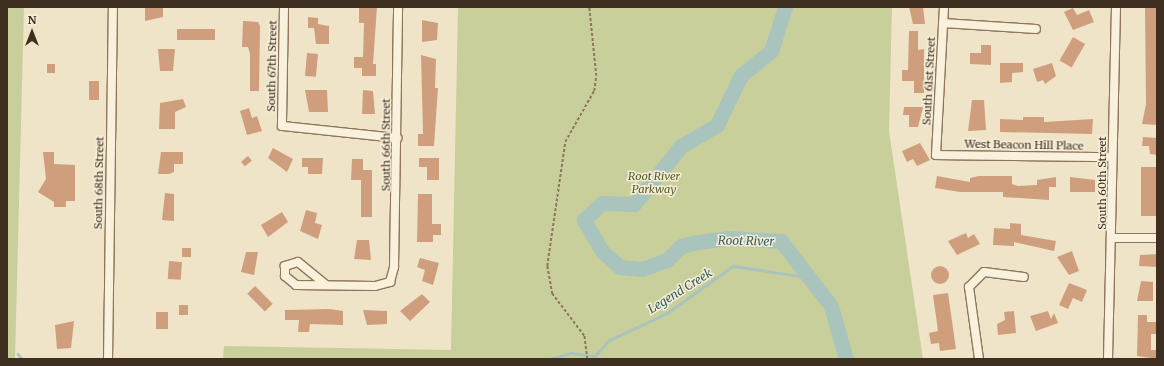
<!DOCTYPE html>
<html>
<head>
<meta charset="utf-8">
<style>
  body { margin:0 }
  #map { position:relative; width:1164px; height:366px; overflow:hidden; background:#f0e4c8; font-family:Merriweather,serif }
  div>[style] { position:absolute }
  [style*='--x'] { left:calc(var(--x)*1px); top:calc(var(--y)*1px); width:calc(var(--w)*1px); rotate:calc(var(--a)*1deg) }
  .green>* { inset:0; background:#c9cf9b }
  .stream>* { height:2.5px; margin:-1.25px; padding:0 1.25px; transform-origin:1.25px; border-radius:1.25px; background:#a9c4bc }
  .river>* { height:15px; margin:-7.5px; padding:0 7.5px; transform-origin:7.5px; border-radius:7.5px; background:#a9c4bc }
  .building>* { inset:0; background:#cf9f7d; transform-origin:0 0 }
  .round { border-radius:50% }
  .path>* { height:1.5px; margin-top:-0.75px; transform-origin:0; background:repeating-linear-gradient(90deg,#8d765c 0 3px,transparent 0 5px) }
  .roads { filter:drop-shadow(1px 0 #8d765c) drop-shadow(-1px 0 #8d765c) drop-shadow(0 1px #8d765c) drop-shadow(0 -1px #8d765c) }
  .minor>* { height:8px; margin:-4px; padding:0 4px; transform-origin:4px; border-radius:4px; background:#faf1dc }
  span { translate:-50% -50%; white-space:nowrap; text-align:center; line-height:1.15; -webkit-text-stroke:3px #f7eed8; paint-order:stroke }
  .street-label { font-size:11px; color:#3d2e20 }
  .park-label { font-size:11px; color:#4d5a26; font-style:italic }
  .water-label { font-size:12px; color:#2f5d5a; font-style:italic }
  .frame { position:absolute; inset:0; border:8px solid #3d2e20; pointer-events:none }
  .north { position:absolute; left:12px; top:12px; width:40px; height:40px; -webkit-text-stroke:3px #f7eed8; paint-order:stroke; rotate:0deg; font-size:11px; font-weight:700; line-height:16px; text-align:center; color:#3d2e20 }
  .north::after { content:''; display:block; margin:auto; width:14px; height:18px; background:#3d2e20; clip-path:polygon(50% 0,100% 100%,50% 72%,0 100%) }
</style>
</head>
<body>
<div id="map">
  <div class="green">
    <i style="clip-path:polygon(7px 7px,24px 7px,15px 359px,7px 359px)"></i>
    <i style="clip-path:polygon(458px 7px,892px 7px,889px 131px,923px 359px,223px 359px,224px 346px,451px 350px)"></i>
  </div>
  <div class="stream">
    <i style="--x:18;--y:354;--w:6;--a:51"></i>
    <i style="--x:549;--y:359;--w:23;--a:-15"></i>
    <i style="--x:571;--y:353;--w:24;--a:7"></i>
    <i style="--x:595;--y:356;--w:20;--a:-49"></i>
    <i style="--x:608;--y:341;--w:65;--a:-25.4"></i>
    <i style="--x:667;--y:313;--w:81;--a:-35.5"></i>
    <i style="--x:733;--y:266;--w:68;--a:8.5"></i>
    <i style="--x:800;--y:276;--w:27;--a:39"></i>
  </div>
  <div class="river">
    <i style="--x:785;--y:7;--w:46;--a:107.7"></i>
    <i style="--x:771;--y:51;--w:38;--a:141"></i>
    <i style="--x:741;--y:75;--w:55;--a:115.6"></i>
    <i style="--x:717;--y:125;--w:42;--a:149.7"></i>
    <i style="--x:681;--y:146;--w:75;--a:129"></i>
    <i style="--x:634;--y:204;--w:32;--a:-178"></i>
    <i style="--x:602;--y:203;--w:25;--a:137"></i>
    <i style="--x:584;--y:220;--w:36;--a:60"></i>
    <i style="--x:602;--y:251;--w:24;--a:42"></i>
    <i style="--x:620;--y:267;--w:22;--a:5"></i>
    <i style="--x:642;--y:269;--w:27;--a:-20"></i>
    <i style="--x:667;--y:260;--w:20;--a:-45"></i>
    <i style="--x:681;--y:246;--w:16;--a:-14"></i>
    <i style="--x:697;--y:242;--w:31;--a:-7"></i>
    <i style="--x:728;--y:238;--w:53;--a:3.2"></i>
    <i style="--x:781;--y:241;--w:82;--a:52.4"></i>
    <i style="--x:831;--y:306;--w:55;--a:74.2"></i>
  </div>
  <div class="building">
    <i style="clip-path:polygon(145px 7px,163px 7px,163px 17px,145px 21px)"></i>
    <i style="clip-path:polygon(359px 7px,377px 7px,373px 64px,376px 64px,376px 76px,362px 76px,362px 68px,354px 68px,354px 57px,363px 57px,364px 23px,359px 23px)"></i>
    <i style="clip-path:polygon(909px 7px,923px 7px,925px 24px,913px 24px)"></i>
    <i style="clip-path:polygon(1145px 7px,1157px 7px,1157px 125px,1142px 124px,1146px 104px)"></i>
    <i style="clip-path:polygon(1073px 8px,1077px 15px,1089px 10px,1094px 22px,1073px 30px,1064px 12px)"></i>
    <i style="clip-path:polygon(308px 17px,318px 18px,318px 24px,329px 26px,329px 44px,316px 44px,314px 28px,308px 28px)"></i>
    <i style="clip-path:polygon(422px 20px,438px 23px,437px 40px,422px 42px)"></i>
    <i style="clip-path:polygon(243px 21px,258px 22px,260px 26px,259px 91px,250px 91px,250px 54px,248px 47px,242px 47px)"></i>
    <i style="left:177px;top:29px;width:38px;height:11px"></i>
    <i style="clip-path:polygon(909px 31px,918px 31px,918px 50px,924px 49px,924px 93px,914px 93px,914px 81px,902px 81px,902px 70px,908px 70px)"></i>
    <i style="left:1073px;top:37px;width:14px;height:27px;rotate:30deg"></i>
    <i style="clip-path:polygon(981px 45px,991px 45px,991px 65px,970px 64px,970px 53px,981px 53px)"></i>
    <i style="clip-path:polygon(158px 49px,175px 49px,173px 71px,160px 71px)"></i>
    <i style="left:307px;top:53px;width:11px;height:23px;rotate:5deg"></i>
    <i style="clip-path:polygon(421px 55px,436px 59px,435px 88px,438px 88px,434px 146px,418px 146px,418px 134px,423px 134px)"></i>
    <i style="clip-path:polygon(1000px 63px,1023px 63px,1023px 72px,1012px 73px,1012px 82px,1000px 83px)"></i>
    <i style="clip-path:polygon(1052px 63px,1056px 76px,1045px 84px,1043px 80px,1037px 82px,1033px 69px)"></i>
    <i style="left:47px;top:64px;width:8px;height:9px"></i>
    <i style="left:89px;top:81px;width:10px;height:19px"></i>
    <i style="clip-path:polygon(305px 90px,327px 90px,328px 112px,309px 112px)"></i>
    <i style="clip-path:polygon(363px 90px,373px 91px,375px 114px,362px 114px)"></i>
    <i style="clip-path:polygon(183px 99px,186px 107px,175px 112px,175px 129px,159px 129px,160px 103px)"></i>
    <i style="clip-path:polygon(972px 100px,984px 100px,986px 130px,968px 131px)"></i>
    <i style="clip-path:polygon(904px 107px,923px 107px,918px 127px,909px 127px,909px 115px,903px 115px)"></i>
    <i style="clip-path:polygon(249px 108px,252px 118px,257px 116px,262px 131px,247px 135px,240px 111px)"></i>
    <i style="clip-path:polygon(1023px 117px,1044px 117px,1044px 122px,1093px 119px,1092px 134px,1000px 132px,1000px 119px,1023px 120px)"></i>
    <i style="clip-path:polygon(1143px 137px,1157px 138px,1157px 155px,1150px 154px,1149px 146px,1142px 146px)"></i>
    <i style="clip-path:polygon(920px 143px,930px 160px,917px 166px,913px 159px,907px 162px,902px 151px)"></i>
    <i style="clip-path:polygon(273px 148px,293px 159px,287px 172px,268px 158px)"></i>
    <i style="clip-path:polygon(43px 152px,54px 152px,54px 164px,75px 165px,75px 201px,66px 201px,66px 207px,54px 207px,54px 202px,38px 192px,46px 179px)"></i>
    <i style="clip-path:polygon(161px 152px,183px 152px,183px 164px,174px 164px,174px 172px,169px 174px,158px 174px)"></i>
    <i style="left:248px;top:156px;width:6px;height:9px;rotate:51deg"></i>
    <i style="clip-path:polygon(302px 158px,323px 158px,322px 174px,308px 174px,308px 167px,302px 167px)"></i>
    <i style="clip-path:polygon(419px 158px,439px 158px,439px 180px,427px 180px,427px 167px,419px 167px)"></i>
    <i style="clip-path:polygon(352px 159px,363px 159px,363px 170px,372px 170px,372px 217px,361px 217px,361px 180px,351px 180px)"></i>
    <i style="left:1141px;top:167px;width:15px;height:49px"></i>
    <i style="clip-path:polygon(937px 176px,970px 182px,970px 178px,979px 176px,1012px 176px,1012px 184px,1018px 186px,1037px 185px,1037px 180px,1056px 177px,1056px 187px,1049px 187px,1049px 200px,1003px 197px,1003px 192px,960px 192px,935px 188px)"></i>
    <i style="clip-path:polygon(1070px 177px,1095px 180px,1095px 192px,1070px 192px)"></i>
    <i style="clip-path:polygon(165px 193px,174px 194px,174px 221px,162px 220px)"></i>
    <i style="clip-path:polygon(418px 194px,432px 194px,432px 224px,441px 224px,441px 235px,433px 235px,433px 242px,417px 242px)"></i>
    <i style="clip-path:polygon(306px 210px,317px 213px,315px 223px,322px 225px,318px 239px,300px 231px)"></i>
    <i style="clip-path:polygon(282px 212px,288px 222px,268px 237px,261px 225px)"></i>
    <i style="clip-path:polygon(1010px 223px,1021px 224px,1021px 235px,1056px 241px,1054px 251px,1014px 242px,1014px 246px,993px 245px,994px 228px,1010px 229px)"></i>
    <i style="clip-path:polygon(966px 233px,968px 238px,974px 234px,980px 244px,957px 255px,948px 241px)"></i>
    <i style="clip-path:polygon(357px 240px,369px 240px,371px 260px,354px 259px)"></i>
    <i style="left:182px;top:248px;width:9px;height:9px"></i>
    <i style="clip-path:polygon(1072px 251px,1079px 271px,1069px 275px,1057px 257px)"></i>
    <i style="clip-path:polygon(246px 252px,258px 252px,254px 275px,241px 272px)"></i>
    <i style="clip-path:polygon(1157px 254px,1157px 267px,1139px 266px,1140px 255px)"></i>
    <i style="clip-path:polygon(420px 258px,439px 263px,433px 285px,422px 281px,425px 270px,417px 267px)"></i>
    <i style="left:169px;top:261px;width:13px;height:18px;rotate:4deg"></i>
    <i class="round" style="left:931px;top:266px;width:18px;height:18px"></i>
    <i style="clip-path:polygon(1141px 281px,1153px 282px,1153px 301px,1137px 301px)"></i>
    <i style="clip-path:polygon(1069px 283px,1087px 290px,1082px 302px,1073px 298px,1068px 309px,1059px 305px)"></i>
    <i style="left:255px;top:286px;width:25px;height:11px;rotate:45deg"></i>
    <i style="clip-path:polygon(948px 293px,956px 349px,940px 351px,939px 343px,931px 344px,929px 333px,938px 331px,933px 295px)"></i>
    <i style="clip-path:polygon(422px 294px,430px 302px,410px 321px,400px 311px)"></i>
    <i style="left:179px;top:305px;width:9px;height:10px"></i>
    <i style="clip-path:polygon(330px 309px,343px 311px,343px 325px,310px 324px,309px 332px,298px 332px,299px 320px,285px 320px,285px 310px)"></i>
    <i style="clip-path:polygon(363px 310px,387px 311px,387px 324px,367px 325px)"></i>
    <i style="clip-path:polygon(1014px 311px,1016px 333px,998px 335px,997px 324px,1005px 320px,1004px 312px)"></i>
    <i style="clip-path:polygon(1048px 311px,1051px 319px,1054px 313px,1058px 323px,1036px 331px,1030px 316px)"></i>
    <i style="left:156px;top:312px;width:12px;height:17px"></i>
    <i style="clip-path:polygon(1138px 315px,1147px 315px,1147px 322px,1157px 322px,1157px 334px,1151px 334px,1151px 350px,1157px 350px,1157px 359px,1137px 356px)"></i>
    <i style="clip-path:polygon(74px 321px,71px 348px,57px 349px,55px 325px)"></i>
  </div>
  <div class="path">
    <i style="--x:587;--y:359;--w:23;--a:-97"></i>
    <i style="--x:584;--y:336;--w:53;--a:-127.3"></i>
    <i style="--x:552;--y:294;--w:28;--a:-100"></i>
    <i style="--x:547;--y:266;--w:125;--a:-81.7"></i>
    <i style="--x:565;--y:142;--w:59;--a:-60.4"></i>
    <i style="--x:594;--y:91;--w:15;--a:-82"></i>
    <i style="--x:596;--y:76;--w:69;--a:-95.8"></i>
  </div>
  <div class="roads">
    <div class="minor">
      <i style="--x:284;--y:7;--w:119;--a:91"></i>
      <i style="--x:282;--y:126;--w:116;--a:6"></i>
      <i style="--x:944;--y:7;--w:148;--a:93.1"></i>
      <i style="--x:936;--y:155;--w:176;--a:0.7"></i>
      <i style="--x:943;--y:23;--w:93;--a:3.7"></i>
      <i style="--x:1114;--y:238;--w:43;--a:0"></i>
      <i style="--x:325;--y:284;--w:35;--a:-141"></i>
      <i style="--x:298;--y:262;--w:14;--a:163"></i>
      <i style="--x:285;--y:266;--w:10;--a:90"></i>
      <i style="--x:285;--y:276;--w:14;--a:39"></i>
      <i style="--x:296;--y:285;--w:79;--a:0.7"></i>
      <i style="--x:375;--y:286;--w:16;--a:-15"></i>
      <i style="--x:390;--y:282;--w:16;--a:-75"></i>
      <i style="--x:394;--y:267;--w:260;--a:-89.1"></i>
      <i style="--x:108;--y:359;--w:352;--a:-89.2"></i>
      <i style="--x:979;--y:359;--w:73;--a:-97.9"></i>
      <i style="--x:969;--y:287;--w:21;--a:-45"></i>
      <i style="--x:984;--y:272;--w:40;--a:7.1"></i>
      <i style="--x:1108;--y:359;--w:352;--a:-88.7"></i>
    </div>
  </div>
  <div class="street-label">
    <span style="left:272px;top:66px;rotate:-89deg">South 67th Street</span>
    <span style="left:929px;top:81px;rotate:-87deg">South 61st Street</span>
    <span style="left:386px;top:145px;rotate:-90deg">South 66th Street</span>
    <span style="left:1024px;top:145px;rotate:1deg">West Beacon Hill Place</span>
    <span style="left:99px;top:183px;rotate:-89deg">South 68th Street</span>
    <span style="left:1102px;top:183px;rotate:-90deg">South 60th Street</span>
  </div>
  <div class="park-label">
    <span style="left:654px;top:183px">Root River<br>Parkway</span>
  </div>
  <div class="water-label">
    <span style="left:746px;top:241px;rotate:1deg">Root River</span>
    <span style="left:680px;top:291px;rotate:-32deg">Legend Creek</span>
  </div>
  <div class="frame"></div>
  <div class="north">N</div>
</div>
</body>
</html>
